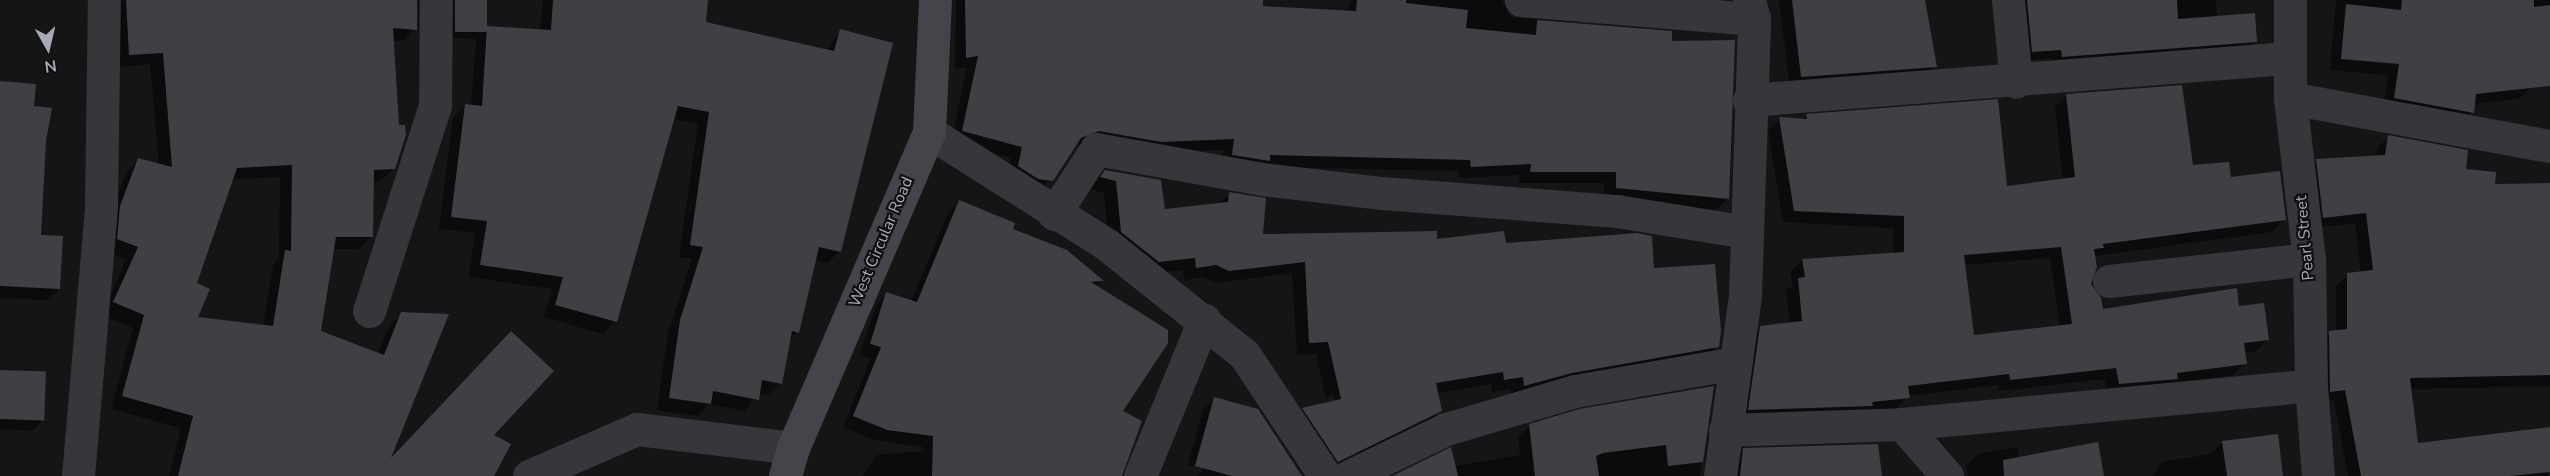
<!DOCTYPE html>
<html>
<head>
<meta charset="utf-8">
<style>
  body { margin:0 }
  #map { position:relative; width:2550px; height:476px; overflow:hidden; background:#151516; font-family:"Nunito Sans",sans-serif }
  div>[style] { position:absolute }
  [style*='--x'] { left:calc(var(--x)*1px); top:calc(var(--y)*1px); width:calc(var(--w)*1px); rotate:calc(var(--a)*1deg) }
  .shadow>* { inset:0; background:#0007 }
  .building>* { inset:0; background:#3f4043; transform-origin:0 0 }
  .street>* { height:33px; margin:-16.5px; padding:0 16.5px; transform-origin:16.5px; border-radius:16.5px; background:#36363b }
  .secondary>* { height:33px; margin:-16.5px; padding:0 16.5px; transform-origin:16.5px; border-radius:16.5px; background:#44454b }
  span { translate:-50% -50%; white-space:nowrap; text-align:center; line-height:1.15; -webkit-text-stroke:4.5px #101011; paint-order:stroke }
  .street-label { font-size:16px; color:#a7abb6 }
  .north { position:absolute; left:18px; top:18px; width:60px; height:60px; -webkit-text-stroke:4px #101011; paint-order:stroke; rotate:172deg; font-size:16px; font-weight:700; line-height:24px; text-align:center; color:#a7abb6 }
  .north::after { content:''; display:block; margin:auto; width:21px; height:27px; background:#a7abb6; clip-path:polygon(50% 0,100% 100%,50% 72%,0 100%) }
</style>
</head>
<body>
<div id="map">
  <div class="shadow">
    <i style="clip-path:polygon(evenodd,113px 0,416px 0,415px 29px,403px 41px,392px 41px,394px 168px,381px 181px,373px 182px,372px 237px,359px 249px,333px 249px,319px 332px,378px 354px,389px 326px,402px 314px,388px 463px,492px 435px,492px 476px,169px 476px,181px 428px,111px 409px,133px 328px,102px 315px,126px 259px,105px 252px,108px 220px,126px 173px,138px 160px,159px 165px,150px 64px,117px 67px,113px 0,280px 177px,279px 258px,273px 265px,263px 326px,196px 318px,195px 284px,231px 179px,280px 177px)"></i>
    <i style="clip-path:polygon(446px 0,486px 0,484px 32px,488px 28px,540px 31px,543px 0,706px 0,705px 23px,826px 51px,840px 31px,840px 251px,827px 263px,814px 260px,797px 332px,789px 341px,780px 383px,768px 395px,758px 394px,745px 411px,709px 404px,698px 416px,657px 410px,668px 333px,692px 259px,679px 257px,698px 124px,673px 119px,615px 321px,603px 334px,544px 317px,552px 289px,469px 277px,475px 233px,439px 229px,453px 118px,465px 106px,471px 106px,476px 39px,449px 38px)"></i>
    <i style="clip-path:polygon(956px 0,1262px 0,1261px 7px,1346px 12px,1352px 0,1502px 0,1510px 17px,1670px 32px,1670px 42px,1728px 198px,1716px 210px,1604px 199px,1604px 183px,1519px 183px,1520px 175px,1459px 178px,1459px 171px,1221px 166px,1223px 150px,1148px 153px,1086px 142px,1073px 147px,1040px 192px,1007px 178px,1011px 158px,951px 142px,967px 67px,955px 69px)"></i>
    <i style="clip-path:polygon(1779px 0,1924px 0,1935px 66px,1924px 78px,1790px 88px)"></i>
    <i style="clip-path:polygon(2012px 0,2216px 0,2217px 17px,2255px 41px,2246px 51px,2053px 66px,2052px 58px,2023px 61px)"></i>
    <i style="clip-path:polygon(2336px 0,2550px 0,2550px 80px,2531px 87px,2519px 99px,2473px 104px,2472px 112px,2461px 124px,2383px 109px,2388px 75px,2330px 70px)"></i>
    <i style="clip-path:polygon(0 82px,32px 107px,44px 141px,39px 236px,59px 289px,47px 300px,0 298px)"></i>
    <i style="clip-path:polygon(evenodd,2067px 96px,2192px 167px,2229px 179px,2284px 220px,2272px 232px,2094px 256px,2089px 284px,2101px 311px,2238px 308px,2268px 339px,2256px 351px,2244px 353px,2245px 363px,2233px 375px,2107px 396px,2105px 379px,1999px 391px,1998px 385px,1908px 396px,1896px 409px,1737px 422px,1748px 340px,1760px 328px,1790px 324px,1786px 291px,1793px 285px,1790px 272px,1802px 260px,1893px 254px,1893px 228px,1783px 222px,1768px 131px,1780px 119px,1802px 120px,1807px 116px,2005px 188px,2063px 180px,2055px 107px,2067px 96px,2050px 258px,2060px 327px,1973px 337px,1964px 265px,2050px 258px)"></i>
    <i style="clip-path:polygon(2389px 137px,2494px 186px,2550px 184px,2550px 386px,2410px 389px,2417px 445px,2550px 428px,2548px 476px,2348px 476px,2334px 400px,2320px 402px,2318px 344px,2336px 332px,2336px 286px,2348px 275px,2361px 273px,2355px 223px,2312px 228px,2305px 172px,2317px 160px,2376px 157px,2377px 148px)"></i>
    <i style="clip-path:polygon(1105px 171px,1163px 211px,1219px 204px,1230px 194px,1262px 236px,1504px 245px,1652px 270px,1717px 346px,1705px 359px,1512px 398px,1510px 389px,1492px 392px,1491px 384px,1437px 393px,1441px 410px,1428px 423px,1341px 464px,1333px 393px,1326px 399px,1316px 354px,1297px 355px,1292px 273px,1216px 283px,1203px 277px,1184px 280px,1183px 270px,1146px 274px,1109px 245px,1104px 193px,1089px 189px)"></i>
    <i style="clip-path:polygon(959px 202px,1101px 281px,1095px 287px,1121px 411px,1121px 476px,862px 476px,877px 455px,923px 451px,923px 447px,875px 440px,843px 427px,871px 358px,860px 355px,876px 305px,887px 294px,911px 302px,948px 213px)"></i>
    <i style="clip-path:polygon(0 373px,42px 421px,32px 431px,0 429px)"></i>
    <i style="clip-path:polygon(1712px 388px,1700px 476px,1395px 476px,1520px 455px,1518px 437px,1530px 425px)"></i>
    <i style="clip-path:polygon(1215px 398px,1264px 450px,1187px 467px,1203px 410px)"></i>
    <i style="clip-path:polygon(2277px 436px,2283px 476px,2152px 476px,2163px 462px,2211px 454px,2223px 442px)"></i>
    <i style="clip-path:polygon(2017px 447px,2019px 459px,2103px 476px,1968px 476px,1966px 466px,1978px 454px)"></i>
    <i style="clip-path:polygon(1743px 450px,1881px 476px,1729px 476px,1732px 461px)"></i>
    <i style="clip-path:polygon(1208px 465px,1244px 476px,1197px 476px)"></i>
  </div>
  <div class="building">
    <i style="clip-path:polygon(evenodd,126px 0,417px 0,417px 30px,393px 28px,399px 125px,405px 125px,406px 135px,395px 169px,374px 170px,373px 237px,336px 237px,321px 331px,384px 355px,401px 312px,449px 314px,391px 458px,511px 331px,554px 371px,494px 435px,511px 444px,494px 476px,178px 476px,193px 416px,122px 396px,144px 315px,113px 302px,138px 247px,117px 239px,120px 206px,138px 158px,172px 167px,163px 53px,129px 55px,126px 0,292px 165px,291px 251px,285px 250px,273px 326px,198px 317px,210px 289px,197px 283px,237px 168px,292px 165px)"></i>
    <i style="left:455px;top:0;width:32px;height:32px"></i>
    <i style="clip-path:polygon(553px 0,708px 0,706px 22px,834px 51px,840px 29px,893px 43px,841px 252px,819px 247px,799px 333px,792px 331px,782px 384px,762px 380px,759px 400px,713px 391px,711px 404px,669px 398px,680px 320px,703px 247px,690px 245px,709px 112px,678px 106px,617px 322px,555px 305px,563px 277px,480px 265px,487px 221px,451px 217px,465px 104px,482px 106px,487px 26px,551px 30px)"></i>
    <i style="clip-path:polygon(965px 0,1263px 0,1263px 6px,1356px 11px,1357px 0,1406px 0,1406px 3px,1468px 10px,1466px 28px,1536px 35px,1537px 20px,1672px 31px,1672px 41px,1735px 40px,1729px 199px,1616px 188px,1616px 172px,1530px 172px,1531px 164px,1471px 167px,1470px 160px,1270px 155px,1270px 161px,1232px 155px,1234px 139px,1161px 142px,1099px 131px,1081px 138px,1053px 181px,1038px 179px,1018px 166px,1022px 147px,962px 131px,978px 56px,966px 58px)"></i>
    <i style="clip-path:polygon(1792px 0,1925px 0,1937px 67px,1801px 77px)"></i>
    <i style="clip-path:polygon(2027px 0,2177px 0,2178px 19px,2255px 13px,2257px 42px,2062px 57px,2061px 50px,2032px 52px)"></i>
    <i style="clip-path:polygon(2402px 0,2534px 0,2534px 7px,2550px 5px,2550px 86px,2476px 94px,2474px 113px,2394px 98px,2399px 64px,2341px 59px,2346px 4px,2401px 10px)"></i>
    <i style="clip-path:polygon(0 81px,36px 84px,34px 106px,52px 108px,46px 141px,41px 235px,63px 236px,60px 289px,0 286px)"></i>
    <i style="clip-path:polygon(evenodd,2182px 85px,2193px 165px,2229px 162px,2231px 177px,2280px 171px,2286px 220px,2103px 244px,2104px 248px,2094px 249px,2097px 267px,2091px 284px,2101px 298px,2103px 309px,2237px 288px,2239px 306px,2264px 303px,2269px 340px,2244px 343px,2247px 364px,2177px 373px,2178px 379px,2119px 384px,2116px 368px,2010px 380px,2009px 374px,1908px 386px,1910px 398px,1872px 402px,1873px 406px,1748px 410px,1760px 326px,1802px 321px,1798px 278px,1805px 277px,1802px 259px,1904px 252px,1904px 216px,1794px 211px,1779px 117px,1807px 119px,1806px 114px,1998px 99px,2007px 186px,2075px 177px,2066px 94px,2182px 85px,2061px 247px,2072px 324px,1974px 335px,1964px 255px,2061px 247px)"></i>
    <i style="clip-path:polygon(2388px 135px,2468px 150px,2466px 169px,2496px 172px,2495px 184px,2550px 183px,2550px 375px,2410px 378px,2418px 443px,2550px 427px,2550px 472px,2510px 476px,2361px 476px,2345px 390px,2330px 392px,2329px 331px,2347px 329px,2347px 273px,2373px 270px,2366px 213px,2323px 218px,2316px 159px,2385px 155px)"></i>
    <i style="clip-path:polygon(1105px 170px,1161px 180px,1165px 209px,1228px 202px,1229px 192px,1266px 198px,1263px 234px,1437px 231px,1437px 239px,1504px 231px,1506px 243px,1637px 233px,1652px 236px,1654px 268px,1715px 264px,1721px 331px,1719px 347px,1572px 373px,1524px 386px,1523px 377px,1504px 380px,1503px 372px,1436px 383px,1442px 411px,1338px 462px,1302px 408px,1341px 399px,1328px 342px,1309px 343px,1305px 262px,1229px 271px,1216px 265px,1196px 268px,1195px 258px,1159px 262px,1121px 232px,1116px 181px,1100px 177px)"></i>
    <i style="clip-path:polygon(959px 200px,1015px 223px,1013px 229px,1067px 250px,1104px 281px,1091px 282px,1168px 330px,1168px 343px,1123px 411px,1142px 421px,1122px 476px,932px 476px,933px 436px,887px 430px,853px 416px,881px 347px,870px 344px,886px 292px,917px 302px)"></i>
    <i style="left:0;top:370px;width:46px;height:49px;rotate:2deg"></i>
    <i style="clip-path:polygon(1714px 386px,1703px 462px,1668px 466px,1666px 445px,1603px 453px,1596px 456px,1599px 476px,1535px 476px,1529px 424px,1579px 409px)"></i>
    <i style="clip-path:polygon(1214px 397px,1258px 409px,1302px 476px,1232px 476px,1195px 466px)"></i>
    <i style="clip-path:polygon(2278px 434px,2283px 476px,2227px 476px,2222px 441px)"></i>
    <i style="clip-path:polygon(2098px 442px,2104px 476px,2004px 476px,2003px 460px)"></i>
    <i style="clip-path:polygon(1878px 444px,1882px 476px,1740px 476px,1743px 448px)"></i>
    <i style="clip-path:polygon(1451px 447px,1458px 476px,1392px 476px)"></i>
  </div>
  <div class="street">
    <i style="--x:1521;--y:0;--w:234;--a:4.7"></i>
    <i style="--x:2008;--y:0;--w:82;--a:84.4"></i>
    <i style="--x:2290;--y:0;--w:98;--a:90"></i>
    <i style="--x:2290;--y:98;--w:162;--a:83.3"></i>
    <i style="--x:2309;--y:259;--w:126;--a:89.1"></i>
    <i style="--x:2311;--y:385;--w:91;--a:85.6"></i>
    <i style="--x:2290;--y:98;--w:264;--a:10.5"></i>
    <i style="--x:1749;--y:100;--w:541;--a:-4.46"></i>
    <i style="--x:929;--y:132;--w:209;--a:32.3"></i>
    <i style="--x:1106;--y:244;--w:176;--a:38.6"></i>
    <i style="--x:1244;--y:354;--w:146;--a:56.4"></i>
    <i style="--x:1054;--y:214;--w:77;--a:-57.1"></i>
    <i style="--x:1096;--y:149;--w:169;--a:10.2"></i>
    <i style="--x:1262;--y:179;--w:121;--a:6.7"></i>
    <i style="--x:1382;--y:193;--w:236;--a:4.4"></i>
    <i style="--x:1617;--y:211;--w:132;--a:9.2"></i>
    <i style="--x:2109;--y:281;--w:201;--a:-6.3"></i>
    <i style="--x:369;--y:311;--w:215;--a:-72.2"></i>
    <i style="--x:435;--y:106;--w:106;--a:-89.5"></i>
    <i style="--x:1902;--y:424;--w:69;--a:49.1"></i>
    <i style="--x:1725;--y:430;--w:177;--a:-1.9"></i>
    <i style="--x:1902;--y:424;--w:411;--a:-5.4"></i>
    <i style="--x:78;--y:476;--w:272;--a:-85.1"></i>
    <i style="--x:101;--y:205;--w:205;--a:-89.2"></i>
    <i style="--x:529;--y:476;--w:118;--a:-23.5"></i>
    <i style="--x:637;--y:429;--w:157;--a:6.9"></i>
    <i style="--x:1140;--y:476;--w:169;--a:-67.7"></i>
    <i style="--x:1349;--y:476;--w:108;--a:-25.9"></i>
    <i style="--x:1446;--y:429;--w:134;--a:-16.4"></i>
    <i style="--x:1575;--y:391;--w:163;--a:-9.9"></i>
    <i style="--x:1720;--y:476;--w:183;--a:-82.1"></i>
    <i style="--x:1745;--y:295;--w:276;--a:-88.1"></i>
    <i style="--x:1754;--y:19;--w:20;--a:-105"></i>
  </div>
  <div class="secondary">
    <i style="--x:785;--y:476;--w:29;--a:-74"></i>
    <i style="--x:793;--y:448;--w:344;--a:-66.7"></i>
    <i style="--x:929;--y:132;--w:132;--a:-87.4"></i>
  </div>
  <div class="street-label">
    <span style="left:2305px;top:238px;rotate:-95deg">Pearl Street</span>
    <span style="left:881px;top:242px;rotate:-67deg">West Circular Road</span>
  </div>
  <div class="north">N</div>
</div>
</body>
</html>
